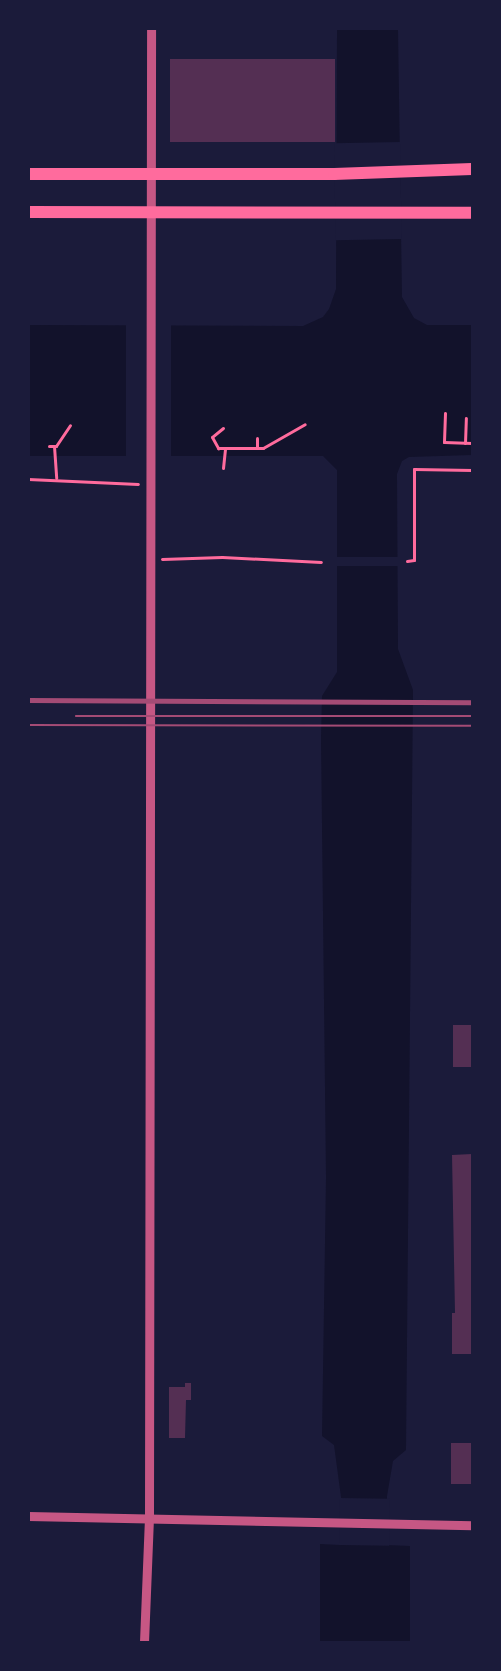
<!DOCTYPE html>
<html>
<head>
<meta charset="utf-8">
<style>
  body { margin:0 }
  #map { position:relative; width:501px; height:1671px; overflow:hidden; background:#1b1b3a; font-family:Ubuntu,sans-serif }
  div>[style] { position:absolute }
  [style*='--x'] { left:calc(var(--x)*1px); top:calc(var(--y)*1px); width:calc(var(--w)*1px); rotate:calc(var(--a)*1deg) }
  .water>* { inset:0; background:#12122b }
  .pier>* { inset:0; background:#1b1b3a; transform-origin:0 0 }
  .building>* { inset:0; background:#542f53; transform-origin:0 0 }
  .path>* { height:3px; margin:-1.5px; padding:0 1.5px; transform-origin:1.5px; border-radius:1.5px; background:#ff6b9d }
  .tertiary>* { height:9px; margin:-4.5px; padding:0 4.5px; transform-origin:4.5px; border-radius:4.5px; background:#c65784 }
  .primary>* { height:12px; margin:-6px; padding:0 6px; transform-origin:6px; border-radius:6px; background:#ff6b9d }
  .tram>* { height:1.5px; margin:-0.75px; padding:0 0.75px; transform-origin:0.75px; border-radius:0.75px; background:#a44b75 }
  .rail>* { height:4.5px; margin:-2.25px; padding:0 2.25px; transform-origin:2.25px; border-radius:2.25px; background:#a44b75 }
  span { translate:-50% -50%; white-space:nowrap; text-align:center; line-height:1.15; -webkit-text-stroke:6px #1b1b3a; paint-order:stroke }
  .frame { position:absolute; inset:0; border:30px solid #1b1b3a; pointer-events:none }
</style>
</head>
<body>
<div id="map">
  <div class="water">
    <i style="clip-path:polygon(337px 29px,398px 29px,402px 297px,414px 318px,427px 325px,472px 325px,472px 455px,409px 457px,402px 461px,397px 474px,398px 649px,413px 690px,406px 1450px,393px 1461px,387px 1496px,386px 1545px,410px 1546px,410px 1642px,320px 1642px,320px 1544px,340px 1545px,341px 1497px,334px 1445px,322px 1436px,326px 1177px,321px 738px,322px 696px,337px 672px,337px 470px,323px 456px,29px 456px,29px 325px,303px 326px,323px 317px,329px 309px,336px 289px)"></i>
  </div>
  <div class="pier">
    <i style="left:400px;top:142px;width:97px;height:66px;rotate:89deg"></i>
    <i style="left:126px;top:325px;width:45px;height:134px"></i>
    <i style="left:334px;top:557px;width:66px;height:9px"></i>
    <i style="left:340px;top:1498px;width:50px;height:47px;rotate:1deg"></i>
  </div>
  <div class="building">
    <i style="left:170px;top:59px;width:165px;height:83px"></i>
    <i style="left:453px;top:1025px;width:19px;height:42px"></i>
    <i style="clip-path:polygon(472px 1154px,472px 1354px,452px 1354px,452px 1313px,455px 1313px,452px 1155px)"></i>
    <i style="clip-path:polygon(185px 1383px,191px 1383px,191px 1400px,186px 1400px,185px 1438px,169px 1438px,169px 1387px,185px 1387px)"></i>
    <i style="left:451px;top:1443px;width:21px;height:41px"></i>
  </div>
  <div class="path">
    <i style="--x:445;--y:413;--w:29;--a:92"></i>
    <i style="--x:444;--y:442;--w:28;--a:2"></i>
    <i style="--x:223;--y:428;--w:14;--a:141"></i>
    <i style="--x:212;--y:437;--w:13;--a:61"></i>
    <i style="--x:218;--y:448;--w:45;--a:0"></i>
    <i style="--x:263;--y:448;--w:48;--a:-29.7"></i>
    <i style="--x:257;--y:438;--w:10;--a:90"></i>
    <i style="--x:465;--y:443;--w:25;--a:-88"></i>
    <i style="--x:49;--y:446;--w:7;--a:0"></i>
    <i style="--x:56;--y:446;--w:25;--a:-56"></i>
    <i style="--x:54;--y:446;--w:32;--a:86"></i>
    <i style="--x:223;--y:468;--w:20;--a:-84"></i>
    <i style="--x:28;--y:479;--w:110;--a:2.6"></i>
    <i style="--x:162;--y:559;--w:60;--a:-1.9"></i>
    <i style="--x:222;--y:557;--w:99;--a:2.9"></i>
    <i style="--x:407;--y:561;--w:7;--a:-8"></i>
    <i style="--x:414;--y:560;--w:91;--a:-90"></i>
    <i style="--x:414;--y:469;--w:58;--a:1"></i>
  </div>
  <div class="tertiary">
    <i style="--x:28;--y:1516;--w:444;--a:1.2"></i>
    <i style="--x:144;--y:1642;--w:122;--a:-87.7"></i>
    <i style="--x:149;--y:1520;--w:1492;--a:-89.92"></i>
  </div>
  <div class="primary">
    <i style="--x:28;--y:174;--w:306;--a:0"></i>
    <i style="--x:334;--y:174;--w:138;--a:-2.1"></i>
    <i style="--x:28;--y:212;--w:444;--a:0.1"></i>
  </div>
  <div class="tram">
    <i style="--x:76;--y:716;--w:396;--a:0"></i>
    <i style="--x:28;--y:725;--w:444;--a:0.1"></i>
  </div>
  <div class="rail">
    <i style="--x:28;--y:700;--w:444;--a:0.3"></i>
  </div>
  <div class="frame"></div>
</div>
</body>
</html>
